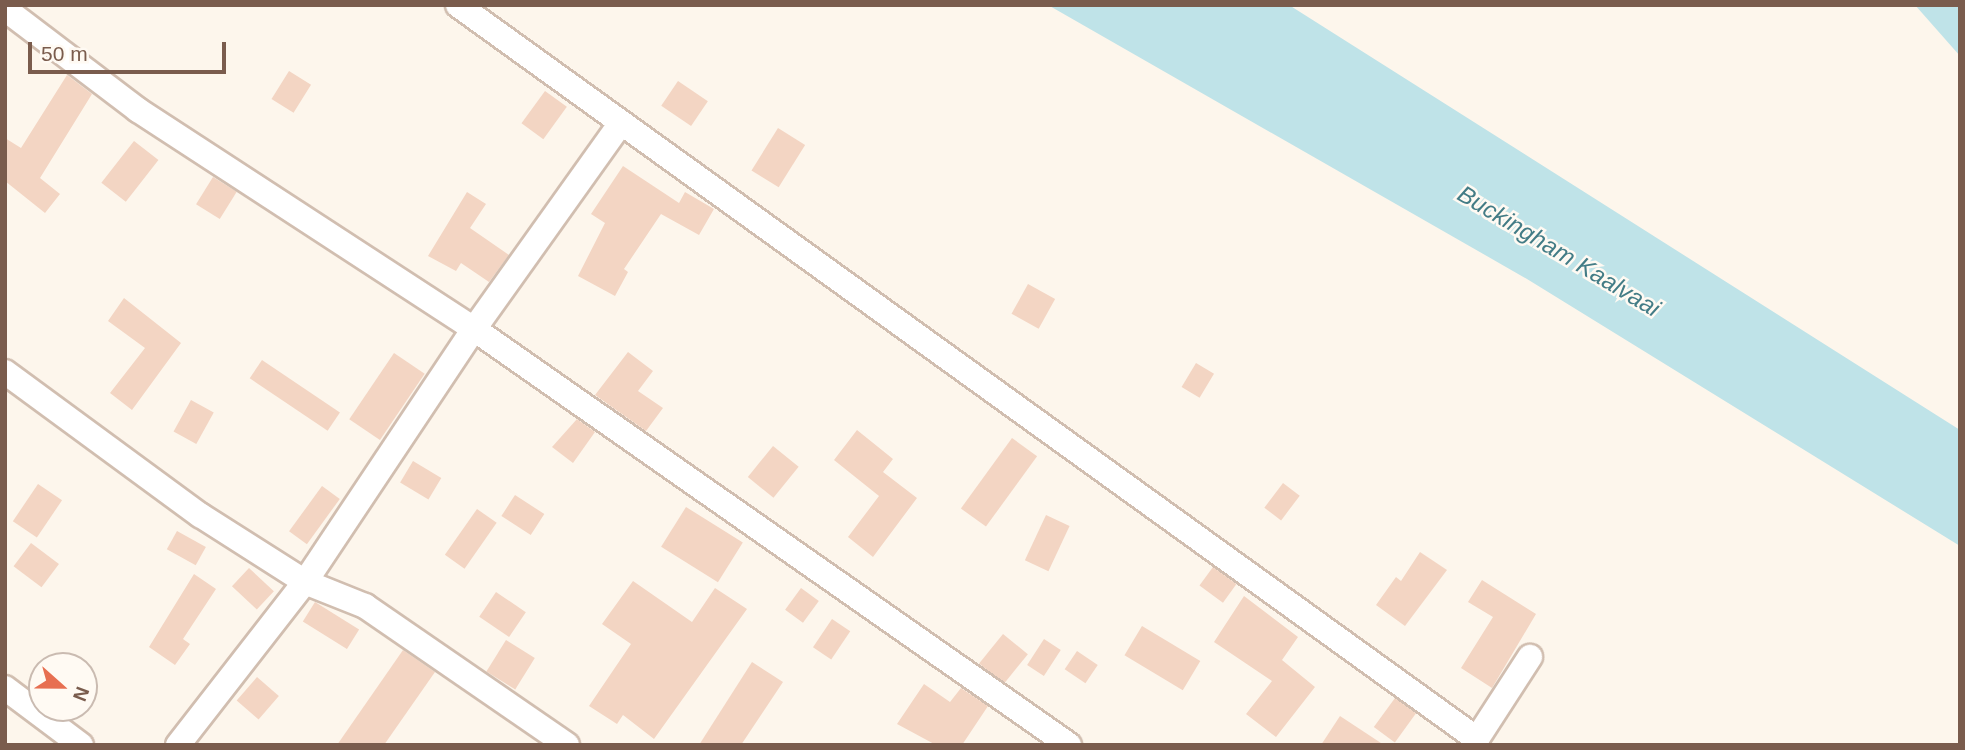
<!DOCTYPE html>
<html>
<head>
<meta charset="utf-8">
<style>
  body { margin:0 }
  #map { position:relative; width:1965px; height:750px; overflow:hidden; background:#fdf6ec; font-family:Helvetica,sans-serif }
  div>[style] { position:absolute }
  [style*='--x'] { left:calc(var(--x)*1px); top:calc(var(--y)*1px); width:calc(var(--w)*1px); rotate:calc(var(--a)*1deg) }
  .water>* { inset:0; background:#bfe3e8 }
  .building>* { inset:0; background:#f3d5c3; transform-origin:0 0 }
  .roads { filter:drop-shadow(2px 0 #d1beb0) drop-shadow(-2px 0 #d1beb0) drop-shadow(0 2px #d1beb0) drop-shadow(0 -2px #d1beb0) }
  .street>* { height:24px; margin:-12px; padding:0 12px; transform-origin:12px; border-radius:12px; background:#fff }
  span { translate:-50% -50%; white-space:nowrap; text-align:center; line-height:1.15; -webkit-text-stroke:5px #fffaf3; paint-order:stroke }
  .water-label { font-size:24px; color:#437c86; font-style:italic }
  .frame { position:absolute; inset:0; border:7px solid #7a5c4d; pointer-events:none }
  .north { position:absolute; left:28px; top:652px; width:70px; height:70px; box-sizing:border-box; background:#fffaf3; border:2px solid #cabbb1; border-radius:50%; rotate:111deg; font-size:19px; font-weight:700; line-height:28px; text-align:center; color:#7a5c4d }
  .north::after { content:''; display:block; margin:auto; width:24px; height:32px; background:#e76f51; clip-path:polygon(50% 0,100% 100%,50% 72%,0 100%) }
  .scale { position:absolute; left:28px; top:42px; width:198px; height:32px; box-sizing:border-box; border:4px solid #7a5c4d; border-top:0; padding-left:9px; font-size:21px; line-height:24px; white-space:nowrap; color:#7a5c4d; -webkit-text-stroke:5px #fffaf3; paint-order:stroke }
</style>
</head>
<body>
<div id="map">
  <div class="water">
    <i style="clip-path:polygon(1048px 5px,1289px 5px,1960px 430px,1960px 546px,1527px 279px)"></i>
    <i style="clip-path:polygon(1915px 5px,1960px 5px,1960px 56px)"></i>
  </div>
  <div class="building">
    <i style="left:289px;top:71px;width:26px;height:33px;rotate:32deg"></i>
    <i style="clip-path:polygon(67px 75px,92px 94px,40px 178px,60px 194px,45px 213px,5px 181px,5px 138px,21px 148px)"></i>
    <i style="left:678px;top:81px;width:36px;height:30px;rotate:34deg"></i>
    <i style="left:545px;top:91px;width:27px;height:40px;rotate:36deg"></i>
    <i style="left:778px;top:128px;width:32px;height:50px;rotate:32deg"></i>
    <i style="left:134px;top:141px;width:31px;height:53px;rotate:38deg"></i>
    <i style="clip-path:polygon(623px 166px,679px 203px,685px 192px,714px 209px,699px 235px,661px 214px,624px 269px,628px 272px,615px 296px,578px 276px,605px 223px,591px 214px)"></i>
    <i style="left:213px;top:177px;width:28px;height:32px;rotate:32deg"></i>
    <i style="clip-path:polygon(467px 192px,486px 204px,470px 228px,509px 255px,489px 282px,461px 263px,456px 271px,428px 256px)"></i>
    <i style="left:1028px;top:284px;width:31px;height:34px;rotate:29deg"></i>
    <i style="clip-path:polygon(124px 298px,181px 343px,132px 410px,110px 393px,145px 348px,108px 321px)"></i>
    <i style="clip-path:polygon(628px 352px,653px 371px,638px 391px,663px 408px,646px 431px,595px 395px)"></i>
    <i style="left:394px;top:353px;width:37px;height:80px;rotate:34deg"></i>
    <i style="left:262px;top:360px;width:94px;height:22px;rotate:34deg"></i>
    <i style="left:1196px;top:363px;width:21px;height:28px;rotate:31deg"></i>
    <i style="left:191px;top:400px;width:26px;height:36px;rotate:29deg"></i>
    <i style="clip-path:polygon(577px 419px,595px 432px,573px 463px,552px 447px)"></i>
    <i style="clip-path:polygon(857px 430px,893px 459px,883px 472px,917px 498px,873px 557px,848px 537px,879px 496px,834px 460px)"></i>
    <i style="left:1012px;top:438px;width:31px;height:87px;rotate:36deg"></i>
    <i style="left:773px;top:446px;width:33px;height:40px;rotate:39deg"></i>
    <i style="left:413px;top:461px;width:33px;height:25px;rotate:31deg"></i>
    <i style="left:1283px;top:483px;width:21px;height:31px;rotate:37deg"></i>
    <i style="left:38px;top:484px;width:29px;height:45px;rotate:34deg"></i>
    <i style="left:322px;top:486px;width:22px;height:56px;rotate:36deg"></i>
    <i style="left:515px;top:495px;width:35px;height:25px;rotate:33deg"></i>
    <i style="left:686px;top:507px;width:67px;height:47px;rotate:32deg"></i>
    <i style="left:477px;top:509px;width:24px;height:56px;rotate:35deg"></i>
    <i style="left:1046px;top:515px;width:26px;height:50px;rotate:25deg"></i>
    <i style="left:177px;top:531px;width:33px;height:21px;rotate:29deg"></i>
    <i style="left:31px;top:543px;width:35px;height:29px;rotate:37deg"></i>
    <i style="clip-path:polygon(1420px 552px,1447px 570px,1405px 626px,1376px 605px,1396px 577px,1401px 581px)"></i>
    <i style="left:1213px;top:567px;width:29px;height:23px;rotate:36deg"></i>
    <i style="left:249px;top:568px;width:34px;height:25px;rotate:43deg"></i>
    <i style="clip-path:polygon(194px 574px,216px 589px,183px 639px,190px 644px,175px 665px,149px 647px)"></i>
    <i style="clip-path:polygon(1482px 580px,1536px 614px,1492px 688px,1461px 668px,1493px 617px,1468px 602px)"></i>
    <i style="clip-path:polygon(633px 581px,692px 622px,715px 588px,747px 609px,654px 739px,623px 715px,617px 724px,589px 706px,631px 644px,602px 624px)"></i>
    <i style="left:801px;top:588px;width:22px;height:27px;rotate:36deg"></i>
    <i style="left:496px;top:592px;width:36px;height:30px;rotate:34deg"></i>
    <i style="clip-path:polygon(1244px 596px,1298px 637px,1282px 660px,1315px 687px,1276px 737px,1246px 714px,1272px 681px,1214px 642px)"></i>
    <i style="left:315px;top:602px;width:52px;height:23px;rotate:32deg"></i>
    <i style="left:832px;top:619px;width:22px;height:34px;rotate:34deg"></i>
    <i style="left:1142px;top:626px;width:68px;height:34px;rotate:31deg"></i>
    <i style="left:1003px;top:634px;width:32px;height:38px;rotate:39deg"></i>
    <i style="left:1044px;top:639px;width:20px;height:31px;rotate:33deg"></i>
    <i style="left:506px;top:640px;width:34px;height:37px;rotate:32deg"></i>
    <i style="clip-path:polygon(403px 650px,435px 672px,384px 745px,337px 745px)"></i>
    <i style="left:1077px;top:651px;width:25px;height:22px;rotate:34deg"></i>
    <i style="clip-path:polygon(752px 662px,783px 682px,741px 745px,699px 745px)"></i>
    <i style="left:257px;top:677px;width:29px;height:31px;rotate:41deg"></i>
    <i style="clip-path:polygon(924px 684px,950px 702px,961px 688px,988px 706px,962px 745px,936px 745px,897px 724px)"></i>
    <i style="left:1395px;top:698px;width:26px;height:36px;rotate:36deg"></i>
    <i style="clip-path:polygon(1340px 716px,1384px 745px,1321px 745px)"></i>
  </div>
  <div class="roads">
    <div class="street">
      <i style="--x:458;--y:5;--w:1256;--a:35.77"></i>
      <i style="--x:5;--y:9;--w:167;--a:37.2"></i>
      <i style="--x:138;--y:110;--w:401;--a:33.1"></i>
      <i style="--x:474;--y:329;--w:726;--a:34.96"></i>
      <i style="--x:5;--y:372;--w:242;--a:36.3"></i>
      <i style="--x:200;--y:515;--w:125;--a:32.5"></i>
      <i style="--x:305;--y:582;--w:65;--a:21.8"></i>
      <i style="--x:365;--y:606;--w:245;--a:34.5"></i>
      <i style="--x:5;--y:688;--w:95;--a:36.9"></i>
      <i style="--x:178;--y:745;--w:207;--a:-52.1"></i>
      <i style="--x:305;--y:582;--w:304;--a:-56.3"></i>
      <i style="--x:474;--y:329;--w:253;--a:-54.5"></i>
      <i style="--x:1473;--y:745;--w:105;--a:-57.1"></i>
    </div>
  </div>
  <div class="water-label">
    <span style="left:1559px;top:251px;rotate:31deg">Buckingham Kaalvaai</span>
  </div>
  <div class="frame"></div>
  <div class="north">N</div>
  <div class="scale">50 m</div>
</div>
</body>
</html>
